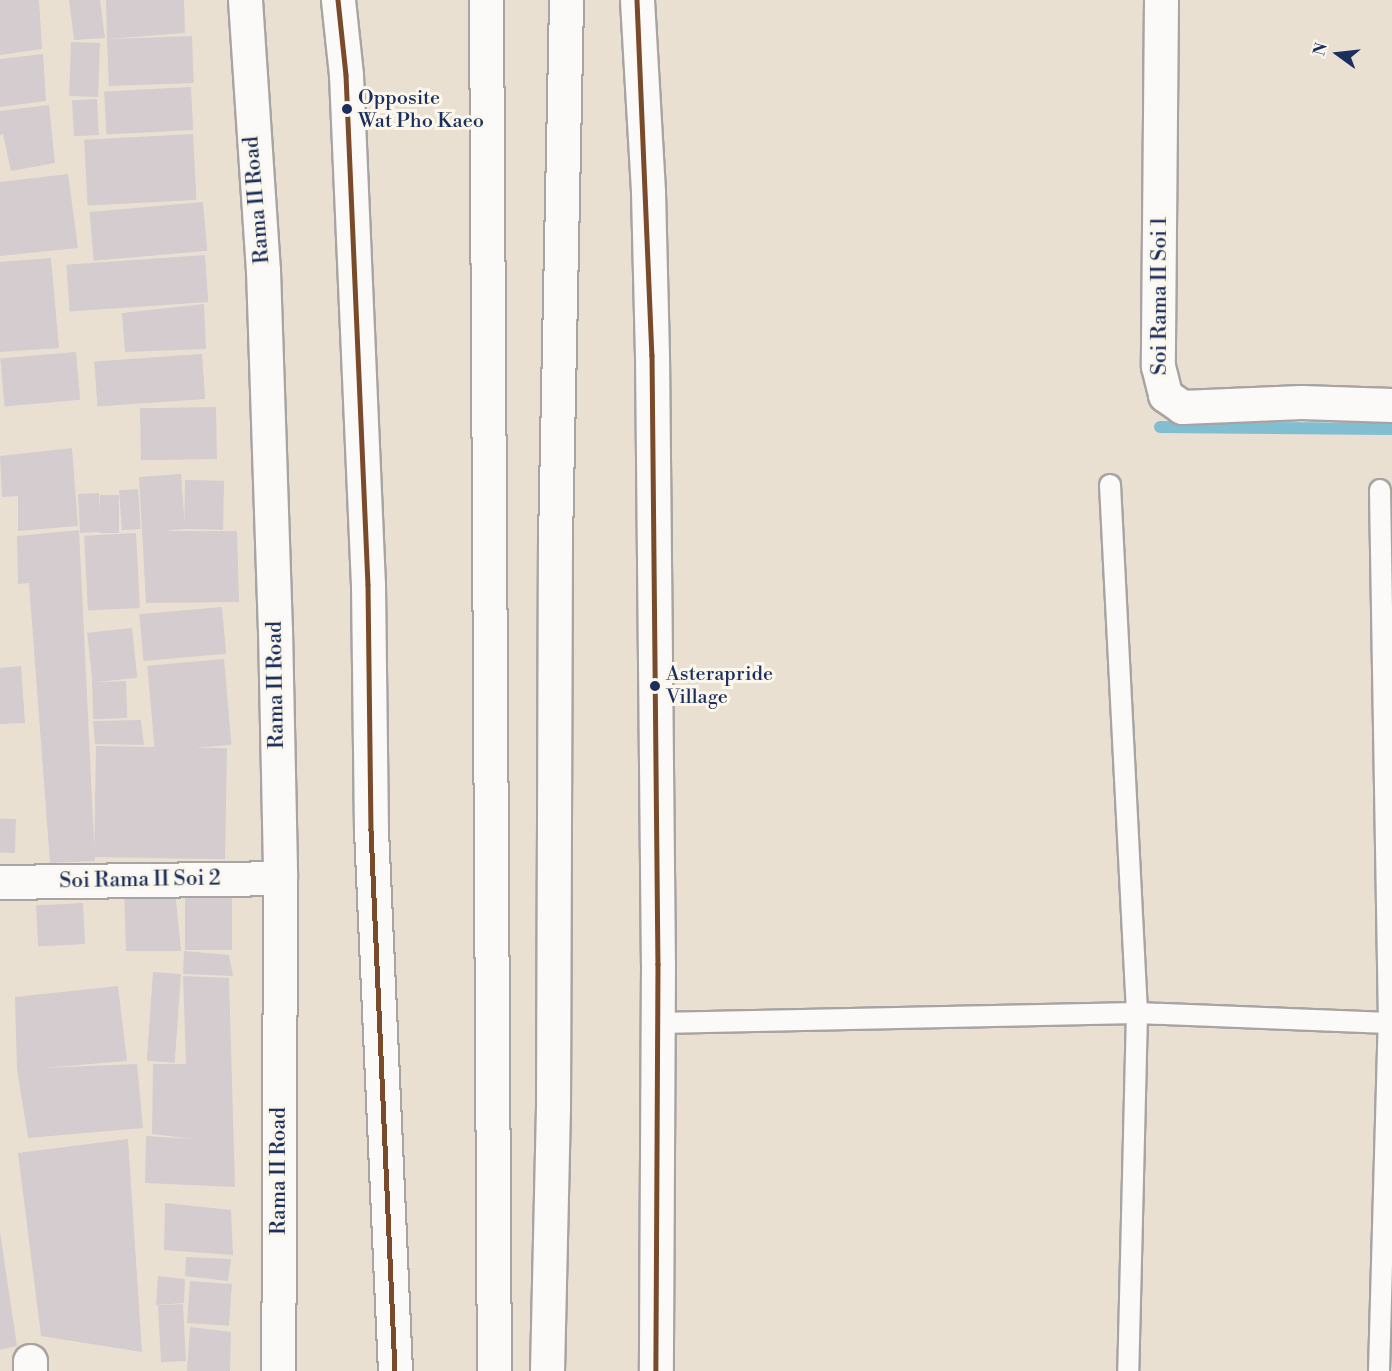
<!DOCTYPE html>
<html>
<head>
<meta charset="utf-8">
<style>
  body { margin:0 }
  #map { position:relative; width:1392px; height:1371px; overflow:hidden; background:#eae0d2; font-family:"Libre Bodoni",serif }
  div>[style] { position:absolute }
  [style*='--x'] { left:calc(var(--x)*1px); top:calc(var(--y)*1px); width:calc(var(--w)*1px); rotate:calc(var(--a)*1deg) }
  .stream>* { height:12px; margin:-6px; padding:0 6px; transform-origin:6px; border-radius:6px; background:#81bed2 }
  .building>* { inset:0; background:#d4cccf; transform-origin:0 0 }
  .roads { filter:drop-shadow(2px 0 #a7a4a2) drop-shadow(-2px 0 #a7a4a2) drop-shadow(0 2px #a7a4a2) drop-shadow(0 -2px #a7a4a2) }
  .service>* { height:20px; margin:-10px; padding:0 10px; transform-origin:10px; border-radius:10px; background:#fcfaf8 }
  .minor>* { height:33px; margin:-16.5px; padding:0 16.5px; transform-origin:16.5px; border-radius:16.5px; background:#fcfaf8 }
  .secondary>* { height:33px; margin:-16.5px; padding:0 16.5px; transform-origin:16.5px; border-radius:16.5px; background:#fcfaf8 }
  .primary>* { height:33px; margin:-16.5px; padding:0 16.5px; transform-origin:16.5px; border-radius:16.5px; background:#fcfaf8 }
  .bus-1>* { height:4.5px; margin:-2.25px; padding:0 2.25px; transform-origin:2.25px; border-radius:2.25px; background:#7a4b2a }
  .dots>* { width:16px; height:16px; translate:-50% -50%; box-sizing:border-box; border:3px solid #fbf7ec; border-radius:50% }
  span { translate:-50% -50%; white-space:nowrap; text-align:center; line-height:1.15; -webkit-text-stroke:6px #fbf7ec; paint-order:stroke }
  .bus-label { font-size:20px; color:#1b2f5e }
  .left { translate:0 -50%; text-align:left }
  .street-label { font-size:21px; color:#1b2f5e }
  .north { position:absolute; left:1308px; top:24px; width:60px; height:60px; -webkit-text-stroke:4px #fbf7ec; paint-order:stroke; rotate:285deg; font-size:16px; font-weight:700; line-height:24px; text-align:center; color:#1b2f5e }
  .north::after { content:''; display:block; margin:auto; width:21px; height:27px; background:#1b2f5e; clip-path:polygon(50% 0,100% 100%,50% 72%,0 100%) }
</style>
</head>
<body>
<div id="map">
  <div class="stream">
    <i style="--x:1160;--y:427;--w:232;--a:0.5"></i>
  </div>
  <div class="building">
    <i style="clip-path:polygon(0 0,39px 0,42px 49px,0 55px)"></i>
    <i style="clip-path:polygon(69px 0,100px 0,105px 38px,74px 40px)"></i>
    <i style="clip-path:polygon(106px 0,184px 0,185px 33px,107px 39px)"></i>
    <i style="left:192px;top:36px;width:47px;height:85px;rotate:88deg"></i>
    <i style="left:71px;top:42px;width:29px;height:54px;rotate:2deg"></i>
    <i style="clip-path:polygon(43px 54px,46px 101px,0 107px,0 59px)"></i>
    <i style="left:191px;top:87px;width:43px;height:87px;rotate:87deg"></i>
    <i style="left:97px;top:99px;width:36px;height:25px;rotate:87deg"></i>
    <i style="clip-path:polygon(49px 105px,55px 163px,11px 171px,3px 134px,0 135px,0 111px)"></i>
    <i style="left:193px;top:134px;width:66px;height:109px;rotate:87deg"></i>
    <i style="clip-path:polygon(68px 174px,78px 248px,0 256px,0 182px)"></i>
    <i style="left:203px;top:202px;width:49px;height:114px;rotate:85deg"></i>
    <i style="left:205px;top:255px;width:47px;height:139px;rotate:86deg"></i>
    <i style="clip-path:polygon(51px 258px,59px 348px,0 352px,0 262px)"></i>
    <i style="clip-path:polygon(204px 304px,206px 349px,125px 352px,122px 313px)"></i>
    <i style="left:76px;top:352px;width:48px;height:76px;rotate:85deg"></i>
    <i style="left:202px;top:354px;width:45px;height:108px;rotate:86deg"></i>
    <i style="left:216px;top:407px;width:52px;height:76px;rotate:89deg"></i>
    <i style="clip-path:polygon(72px 448px,78px 526px,18px 531px,18px 496px,2px 497px,0 456px)"></i>
    <i style="clip-path:polygon(181px 474px,185px 529px,163px 531px,237px 531px,239px 602px,146px 603px,139px 477px)"></i>
    <i style="left:185px;top:480px;width:39px;height:49px;rotate:1deg"></i>
    <i style="left:138px;top:489px;width:40px;height:19px;rotate:86deg"></i>
    <i style="left:99px;top:493px;width:39px;height:21px;rotate:87deg"></i>
    <i style="left:100px;top:495px;width:19px;height:38px"></i>
    <i style="clip-path:polygon(79px 530px,95px 861px,50px 863px,29px 583px,18px 584px,17px 536px)"></i>
    <i style="left:136px;top:533px;width:75px;height:52px;rotate:87deg"></i>
    <i style="left:222px;top:607px;width:47px;height:83px;rotate:85deg"></i>
    <i style="left:132px;top:628px;width:50px;height:45px;rotate:84deg"></i>
    <i style="left:224px;top:659px;width:86px;height:77px;rotate:85deg"></i>
    <i style="clip-path:polygon(21px 666px,25px 723px,0 724px,0 668px)"></i>
    <i style="left:126px;top:681px;width:37px;height:34px;rotate:88deg"></i>
    <i style="clip-path:polygon(141px 720px,144px 745px,95px 744px,93px 721px)"></i>
    <i style="left:96px;top:746px;width:131px;height:111px;rotate:1deg"></i>
    <i style="left:16px;top:819px;width:34px;height:16px;rotate:92deg"></i>
    <i style="clip-path:polygon(124px 889px,175px 890px,181px 951px,126px 951px)"></i>
    <i style="left:185px;top:894px;width:47px;height:56px"></i>
    <i style="left:83px;top:903px;width:41px;height:47px;rotate:87deg"></i>
    <i style="clip-path:polygon(184px 951px,229px 955px,233px 976px,183px 974px)"></i>
    <i style="left:153px;top:972px;width:28px;height:89px;rotate:4deg"></i>
    <i style="clip-path:polygon(183px 976px,229px 978px,235px 1187px,145px 1183px,146px 1136px,193px 1139px,152px 1134px,153px 1064px,186px 1064px)"></i>
    <i style="clip-path:polygon(118px 986px,127px 1061px,42px 1068px,137px 1064px,143px 1128px,28px 1138px,17px 1069px,15px 997px)"></i>
    <i style="clip-path:polygon(128px 1139px,142px 1352px,41px 1336px,18px 1153px)"></i>
    <i style="clip-path:polygon(165px 1203px,231px 1210px,233px 1255px,164px 1250px)"></i>
    <i style="clip-path:polygon(0 1232px,17px 1346px,0 1350px)"></i>
    <i style="clip-path:polygon(186px 1257px,231px 1259px,228px 1281px,185px 1276px)"></i>
    <i style="clip-path:polygon(158px 1276px,185px 1279px,184px 1303px,156px 1305px)"></i>
    <i style="left:190px;top:1281px;width:42px;height:42px;rotate:4deg"></i>
    <i style="left:183px;top:1304px;width:57px;height:25px;rotate:87deg"></i>
    <i style="clip-path:polygon(190px 1327px,231px 1332px,230px 1371px,187px 1371px)"></i>
  </div>
  <div class="roads">
    <div class="service">
      <i style="--x:1110;--y:485;--w:529;--a:87.07"></i>
      <i style="--x:1137;--y:1013;--w:358;--a:91.4"></i>
      <i style="--x:659;--y:1023;--w:478;--a:-1.2"></i>
      <i style="--x:1137;--y:1013;--w:252;--a:2.3"></i>
      <i style="--x:1379;--y:1371;--w:348;--a:-88.4"></i>
      <i style="--x:1389;--y:1023;--w:533;--a:-90.97"></i>
    </div>
    <div class="minor">
      <i style="--x:1161;--y:0;--w:366;--a:90.5"></i>
      <i style="--x:1158;--y:366;--w:30;--a:76"></i>
      <i style="--x:1165;--y:395;--w:21;--a:35"></i>
      <i style="--x:1182;--y:407;--w:119;--a:-2.4"></i>
      <i style="--x:1301;--y:402;--w:91;--a:1.9"></i>
      <i style="--x:0;--y:882;--w:280;--a:-0.8"></i>
      <i style="--x:30;--y:1371;--w:10;--a:-90"></i>
    </div>
    <div class="secondary">
      <i style="--x:245;--y:0;--w:271;--a:86.2"></i>
      <i style="--x:263;--y:270;--w:360;--a:88.1"></i>
      <i style="--x:275;--y:630;--w:248;--a:88.8"></i>
      <i style="--x:280;--y:878;--w:493;--a:90.2"></i>
      <i style="--x:637;--y:0;--w:192;--a:86.7"></i>
      <i style="--x:648;--y:192;--w:163;--a:88.6"></i>
      <i style="--x:652;--y:355;--w:609;--a:89.44"></i>
      <i style="--x:658;--y:964;--w:407;--a:90.3"></i>
    </div>
    <div class="primary">
      <i style="--x:338;--y:0;--w:75;--a:83.9"></i>
      <i style="--x:346;--y:75;--w:510;--a:87.53"></i>
      <i style="--x:368;--y:585;--w:245;--a:89.3"></i>
      <i style="--x:371;--y:830;--w:542;--a:87.46"></i>
      <i style="--x:486;--y:0;--w:1371;--a:89.67"></i>
      <i style="--x:547;--y:1371;--w:263;--a:-88.7"></i>
      <i style="--x:553;--y:1108;--w:568;--a:-89.8"></i>
      <i style="--x:555;--y:540;--w:540;--a:-88.83"></i>
    </div>
  </div>
  <div class="bus-1">
    <i style="--x:338;--y:0;--w:75;--a:83.9"></i>
    <i style="--x:346;--y:75;--w:510;--a:87.53"></i>
    <i style="--x:368;--y:585;--w:245;--a:89.3"></i>
    <i style="--x:371;--y:830;--w:542;--a:87.46"></i>
    <i style="--x:637;--y:0;--w:355;--a:87.6"></i>
    <i style="--x:652;--y:355;--w:609;--a:89.44"></i>
    <i style="--x:658;--y:964;--w:407;--a:90.3"></i>
  </div>
  <div class="dots">
    <i style="left:347px;top:109px;background:#1b2f5e"></i>
    <i style="left:655px;top:686px;background:#1b2f5e"></i>
  </div>
  <div class="bus-label">
    <span class="left" style="left:358px;top:110px">Opposite<br>Wat Pho Kaeo</span>
    <span class="left" style="left:666px;top:686px">Asterapride<br>Village</span>
  </div>
  <div class="street-label">
    <span style="left:257px;top:200px;rotate:-95deg">Rama II Road</span>
    <span style="left:1160px;top:296px;rotate:-90deg">Soi Rama II Soi 1</span>
    <span style="left:276px;top:685px;rotate:-91deg">Rama II Road</span>
    <span style="left:140px;top:880px;rotate:-1deg">Soi Rama II Soi 2</span>
    <span style="left:279px;top:1171px;rotate:-90deg">Rama II Road</span>
  </div>
  <div class="north">N</div>
</div>
</body>
</html>
